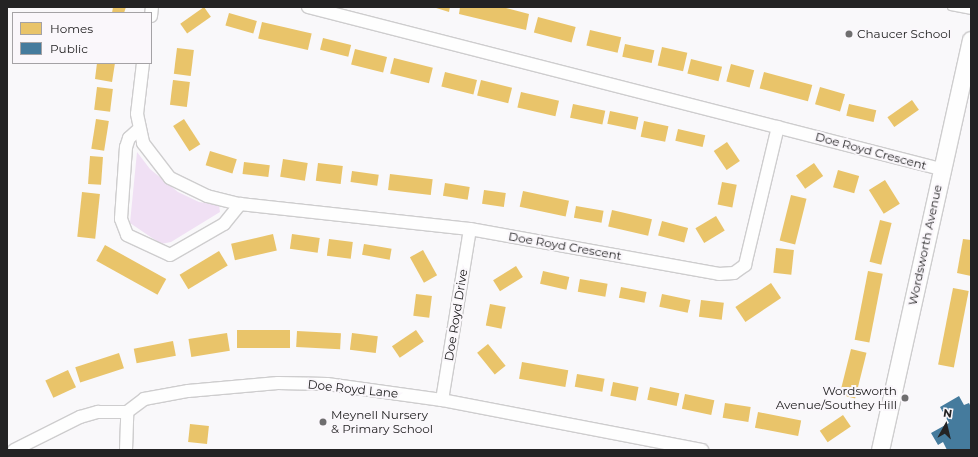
<!DOCTYPE html>
<html>
<head>
<meta charset="utf-8">
<style>
  body { margin:0 }
  #map { position:relative; width:978px; height:457px; overflow:hidden; background:#f9f8fa; font-family:Montserrat,sans-serif }
  div>[style] { position:absolute }
  [style*='--x'] { left:calc(var(--x)*1px); top:calc(var(--y)*1px); width:calc(var(--w)*1px); rotate:calc(var(--a)*1deg) }
  .green>* { inset:0; background:#f0e0f4 }
  .homes>* { inset:0; background:#e9c46a; transform-origin:0 0 }
  .public>* { inset:0; background:#457b9d }
  .roads { filter:drop-shadow(1px 0 #cecdce) drop-shadow(-1px 0 #cecdce) drop-shadow(0 1px #cecdce) drop-shadow(0 -1px #cecdce) }
  .lane>* { height:6px; margin:-3px; padding:0 3px; transform-origin:3px; border-radius:3px; background:#fefefe }
  .street>* { height:12px; margin:-6px; padding:0 6px; transform-origin:6px; border-radius:6px; background:#fefefe }
  .secondary>* { height:17px; margin:-8.5px; padding:0 8.5px; transform-origin:8.5px; border-radius:8.5px; background:#fefefe }
  .dots>* { width:11px; height:11px; translate:-50% -50%; box-sizing:border-box; border:2px solid #faf7fb; border-radius:50% }
  span { translate:-50% -50%; white-space:nowrap; text-align:center; line-height:1.15; -webkit-text-stroke:4px #faf7fb; paint-order:stroke }
  .poi-label { font-size:12px; color:#242324 }
  .left { translate:0 -50%; text-align:left }
  .right { translate:-100% -50%; text-align:right }
  .street-label { font-size:12px; color:#242324 }
  .frame { position:absolute; inset:0; border:8px solid #242324; pointer-events:none }
  .legend { position:absolute; left:12px; top:12px; width:140px; height:52px; box-sizing:border-box; background:#faf7fb; border:1px solid #a4a2a5; margin:0; padding:5px 7px; list-style:none; font-size:12px; color:#242324 }
  .legend li { display:flex; align-items:center; gap:8px; height:20px }
  .legend b { width:20px; border:1px solid #a4a2a5 }
  .north { position:absolute; left:926px; top:405px; width:40px; height:40px; -webkit-text-stroke:3px #faf7fb; paint-order:stroke; rotate:8deg; font-size:11px; font-weight:700; line-height:16px; text-align:center; color:#242324 }
  .north::after { content:''; display:block; margin:auto; width:14px; height:18px; background:#242324; clip-path:polygon(50% 0,100% 100%,50% 72%,0 100%) }
</style>
</head>
<body>
<div id="map">
  <div class="green">
    <i style="clip-path:polygon(137px 152px,150px 169px,178px 192px,199px 202px,219px 205px,220px 212px,171px 242px,161px 244px,130px 223px)"></i>
  </div>
  <div class="homes">
    <i style="clip-path:polygon(113px 7px,126px 7px,124px 13px,112px 13px)"></i>
    <i style="left:204px;top:7px;width:12px;height:29px;rotate:55deg"></i>
    <i style="clip-path:polygon(433px 7px,450px 7px,449px 12px)"></i>
    <i style="clip-path:polygon(460px 7px,502px 7px,529px 14px,526px 30px,459px 14px)"></i>
    <i style="left:229px;top:13px;width:29px;height:13px;rotate:16deg"></i>
    <i style="left:538px;top:17px;width:39px;height:16px;rotate:15deg"></i>
    <i style="left:262px;top:22px;width:51px;height:17px;rotate:13deg"></i>
    <i style="left:590px;top:30px;width:32px;height:16px;rotate:13deg"></i>
    <i style="left:323px;top:38px;width:29px;height:12px;rotate:14deg"></i>
    <i style="left:625px;top:44px;width:30px;height:13px;rotate:12deg"></i>
    <i style="left:662px;top:47px;width:26px;height:19px;rotate:13deg"></i>
    <i style="left:177px;top:48px;width:17px;height:26px;rotate:7deg"></i>
    <i style="left:355px;top:49px;width:33px;height:16px;rotate:14deg"></i>
    <i style="left:394px;top:58px;width:40px;height:16px;rotate:14deg"></i>
    <i style="left:691px;top:59px;width:32px;height:15px;rotate:14deg"></i>
    <i style="clip-path:polygon(97px 63px,115px 63px,112px 82px,95px 79px)"></i>
    <i style="left:731px;top:64px;width:24px;height:18px;rotate:15deg"></i>
    <i style="left:445px;top:72px;width:33px;height:15px;rotate:14deg"></i>
    <i style="left:764px;top:72px;width:50px;height:17px;rotate:15deg"></i>
    <i style="left:173px;top:80px;width:17px;height:25px;rotate:7deg"></i>
    <i style="left:481px;top:80px;width:32px;height:16px;rotate:14deg"></i>
    <i style="left:97px;top:87px;width:16px;height:23px;rotate:7deg"></i>
    <i style="left:820px;top:87px;width:26px;height:18px;rotate:16deg"></i>
    <i style="left:521px;top:92px;width:39px;height:16px;rotate:13deg"></i>
    <i style="left:912px;top:100px;width:12px;height:30px;rotate:55deg"></i>
    <i style="left:573px;top:104px;width:33px;height:14px;rotate:12deg"></i>
    <i style="left:849px;top:104px;width:28px;height:12px;rotate:13deg"></i>
    <i style="left:610px;top:111px;width:29px;height:13px;rotate:12deg"></i>
    <i style="left:96px;top:119px;width:13px;height:30px;rotate:9deg"></i>
    <i style="left:184px;top:119px;width:30px;height:13px;rotate:57deg"></i>
    <i style="left:644px;top:121px;width:25px;height:16px;rotate:12deg"></i>
    <i style="left:678px;top:129px;width:28px;height:12px;rotate:13deg"></i>
    <i style="left:727px;top:142px;width:23px;height:16px;rotate:56deg"></i>
    <i style="left:210px;top:151px;width:28px;height:15px;rotate:17deg"></i>
    <i style="left:90px;top:156px;width:13px;height:28px;rotate:4deg"></i>
    <i style="left:283px;top:159px;width:25px;height:18px;rotate:9deg"></i>
    <i style="left:244px;top:162px;width:26px;height:12px;rotate:7deg"></i>
    <i style="left:318px;top:163px;width:25px;height:18px;rotate:7deg"></i>
    <i style="left:814px;top:163px;width:16px;height:22px;rotate:55deg"></i>
    <i style="left:838px;top:170px;width:22px;height:18px;rotate:16deg"></i>
    <i style="left:352px;top:171px;width:27px;height:11px;rotate:8deg"></i>
    <i style="left:390px;top:174px;width:43px;height:16px;rotate:7deg"></i>
    <i style="left:885px;top:180px;width:28px;height:19px;rotate:58deg"></i>
    <i style="left:722px;top:182px;width:15px;height:23px;rotate:11deg"></i>
    <i style="left:445px;top:183px;width:25px;height:13px;rotate:9deg"></i>
    <i style="left:484px;top:190px;width:22px;height:14px;rotate:8deg"></i>
    <i style="left:523px;top:191px;width:47px;height:16px;rotate:12deg"></i>
    <i style="left:82px;top:192px;width:18px;height:45px;rotate:6deg"></i>
    <i style="left:791px;top:195px;width:16px;height:47px;rotate:14deg"></i>
    <i style="left:576px;top:206px;width:28px;height:12px;rotate:10deg"></i>
    <i style="left:612px;top:210px;width:41px;height:17px;rotate:13deg"></i>
    <i style="left:716px;top:216px;width:17px;height:24px;rotate:59deg"></i>
    <i style="left:880px;top:220px;width:12px;height:43px;rotate:14deg"></i>
    <i style="left:662px;top:221px;width:27px;height:15px;rotate:15deg"></i>
    <i style="left:273px;top:234px;width:17px;height:43px;rotate:77deg"></i>
    <i style="left:292px;top:234px;width:28px;height:15px;rotate:8deg"></i>
    <i style="left:329px;top:239px;width:24px;height:17px;rotate:7deg"></i>
    <i style="clip-path:polygon(963px 239px,971px 240px,971px 276px,957px 273px)"></i>
    <i style="left:364px;top:244px;width:28px;height:11px;rotate:10deg"></i>
    <i style="left:105px;top:245px;width:70px;height:18px;rotate:29deg"></i>
    <i style="left:776px;top:248px;width:18px;height:25px;rotate:6deg"></i>
    <i style="left:423px;top:250px;width:29px;height:15px;rotate:61deg"></i>
    <i style="left:219px;top:251px;width:17px;height:46px;rotate:59deg"></i>
    <i style="left:516px;top:266px;width:13px;height:27px;rotate:58deg"></i>
    <i style="left:543px;top:271px;width:27px;height:13px;rotate:13deg"></i>
    <i style="left:868px;top:271px;width:15px;height:70px;rotate:11deg"></i>
    <i style="left:580px;top:279px;width:28px;height:13px;rotate:10deg"></i>
    <i style="left:771px;top:283px;width:18px;height:43px;rotate:56deg"></i>
    <i style="left:621px;top:287px;width:26px;height:11px;rotate:11deg"></i>
    <i style="left:953px;top:288px;width:16px;height:78px;rotate:11deg"></i>
    <i style="left:416px;top:294px;width:16px;height:22px;rotate:7deg"></i>
    <i style="left:662px;top:294px;width:29px;height:13px;rotate:12deg"></i>
    <i style="left:701px;top:300px;width:23px;height:17px;rotate:7deg"></i>
    <i style="left:490px;top:304px;width:16px;height:22px;rotate:11deg"></i>
    <i style="left:290px;top:330px;width:18px;height:53px;rotate:90deg"></i>
    <i style="left:416px;top:330px;width:14px;height:29px;rotate:56deg"></i>
    <i style="left:297px;top:331px;width:44px;height:16px;rotate:3deg"></i>
    <i style="left:227px;top:333px;width:18px;height:39px;rotate:81deg"></i>
    <i style="left:352px;top:333px;width:26px;height:17px;rotate:7deg"></i>
    <i style="left:173px;top:341px;width:15px;height:40px;rotate:79deg"></i>
    <i style="left:488px;top:344px;width:28px;height:14px;rotate:51deg"></i>
    <i style="left:851px;top:349px;width:16px;height:47px;rotate:14deg"></i>
    <i style="left:119px;top:353px;width:16px;height:46px;rotate:72deg"></i>
    <i style="left:522px;top:362px;width:47px;height:17px;rotate:10deg"></i>
    <i style="left:68px;top:370px;width:19px;height:25px;rotate:65deg"></i>
    <i style="left:577px;top:374px;width:28px;height:13px;rotate:10deg"></i>
    <i style="left:613px;top:382px;width:26px;height:14px;rotate:11deg"></i>
    <i style="left:650px;top:387px;width:30px;height:13px;rotate:12deg"></i>
    <i style="left:685px;top:394px;width:30px;height:15px;rotate:12deg"></i>
    <i style="left:725px;top:403px;width:26px;height:15px;rotate:9deg"></i>
    <i style="left:758px;top:412px;width:44px;height:16px;rotate:11deg"></i>
    <i style="left:843px;top:415px;width:14px;height:28px;rotate:56deg"></i>
    <i style="left:190px;top:424px;width:19px;height:18px;rotate:6deg"></i>
  </div>
  <div class="public">
    <i style="clip-path:polygon(959px 396px,964px 405px,969px 403px,971px 407px,971px 450px,947px 450px,943px 442px,938px 445px,931px 433px,949px 423px,940px 407px)"></i>
  </div>
  <div class="roads">
    <div class="lane">
      <i style="--x:951;--y:7;--w:20;--a:11"></i>
    </div>
    <div class="street">
      <i style="--x:308;--y:7;--w:653;--a:14.36"></i>
      <i style="--x:151;--y:16;--w:9;--a:-84"></i>
      <i style="--x:143;--y:63;--w:51;--a:96.7"></i>
      <i style="--x:137;--y:114;--w:30;--a:78"></i>
      <i style="--x:143;--y:143;--w:44;--a:52.4"></i>
      <i style="--x:170;--y:178;--w:41;--a:25.9"></i>
      <i style="--x:207;--y:196;--w:34;--a:14"></i>
      <i style="--x:240;--y:204;--w:231;--a:6.2"></i>
      <i style="--x:470;--y:229;--w:253;--a:10.2"></i>
      <i style="--x:719;--y:274;--w:15;--a:-4"></i>
      <i style="--x:734;--y:273;--w:14;--a:-36"></i>
      <i style="--x:745;--y:265;--w:142;--a:-76.6"></i>
      <i style="--x:138;--y:130;--w:12;--a:138"></i>
      <i style="--x:129;--y:138;--w:9;--a:108"></i>
      <i style="--x:126;--y:147;--w:72;--a:94"></i>
      <i style="--x:121;--y:219;--w:17;--a:69"></i>
      <i style="--x:127;--y:235;--w:47;--a:24.9"></i>
      <i style="--x:170;--y:255;--w:62;--a:-29.9"></i>
      <i style="--x:224;--y:224;--w:26;--a:-51"></i>
      <i style="--x:442;--y:400;--w:173;--a:-80.7"></i>
      <i style="--x:127;--y:412;--w:21;--a:-37"></i>
      <i style="--x:144;--y:399;--w:45;--a:-10.3"></i>
      <i style="--x:188;--y:391;--w:90;--a:-5.1"></i>
      <i style="--x:278;--y:383;--w:49;--a:1.2"></i>
      <i style="--x:327;--y:384;--w:116;--a:7.9"></i>
      <i style="--x:442;--y:400;--w:265;--a:10.9"></i>
      <i style="--x:14;--y:450;--w:74;--a:-26.6"></i>
      <i style="--x:80;--y:417;--w:19;--a:-16"></i>
      <i style="--x:98;--y:412;--w:29;--a:0"></i>
      <i style="--x:126;--y:450;--w:38;--a:-88"></i>
    </div>
    <div class="secondary">
      <i style="--x:880;--y:450;--w:420;--a:-77.5"></i>
    </div>
  </div>
  <div class="dots">
    <i style="left:849px;top:34px;background:#6f6e6f"></i>
    <i style="left:905px;top:398px;background:#6f6e6f"></i>
    <i style="left:323px;top:422px;background:#6f6e6f"></i>
  </div>
  <div class="poi-label">
    <span class="left" style="left:857px;top:34px">Chaucer School</span>
    <span class="right" style="left:897px;top:398px">Wordsworth<br>Avenue/Southey Hill</span>
    <span class="left" style="left:331px;top:422px">Meynell Nursery<br>&amp; Primary School</span>
  </div>
  <div class="street-label">
    <span style="left:871px;top:151px;rotate:15deg">Doe Royd Crescent</span>
    <span style="left:925px;top:245px;rotate:-78deg">Wordsworth Avenue</span>
    <span style="left:565px;top:246px;rotate:10deg">Doe Royd Crescent</span>
    <span style="left:456px;top:315px;rotate:-81deg">Doe Royd Drive</span>
    <span style="left:353px;top:389px;rotate:6deg">Doe Royd Lane</span>
  </div>
  <div class="frame"></div>
  <ul class="legend">
  <li><b style="height:11px;background:#e9c46a"></b>Homes</li>
  <li><b style="height:11px;background:#457b9d"></b>Public</li>
  </ul>
  <div class="north">N</div>
</div>
</body>
</html>
